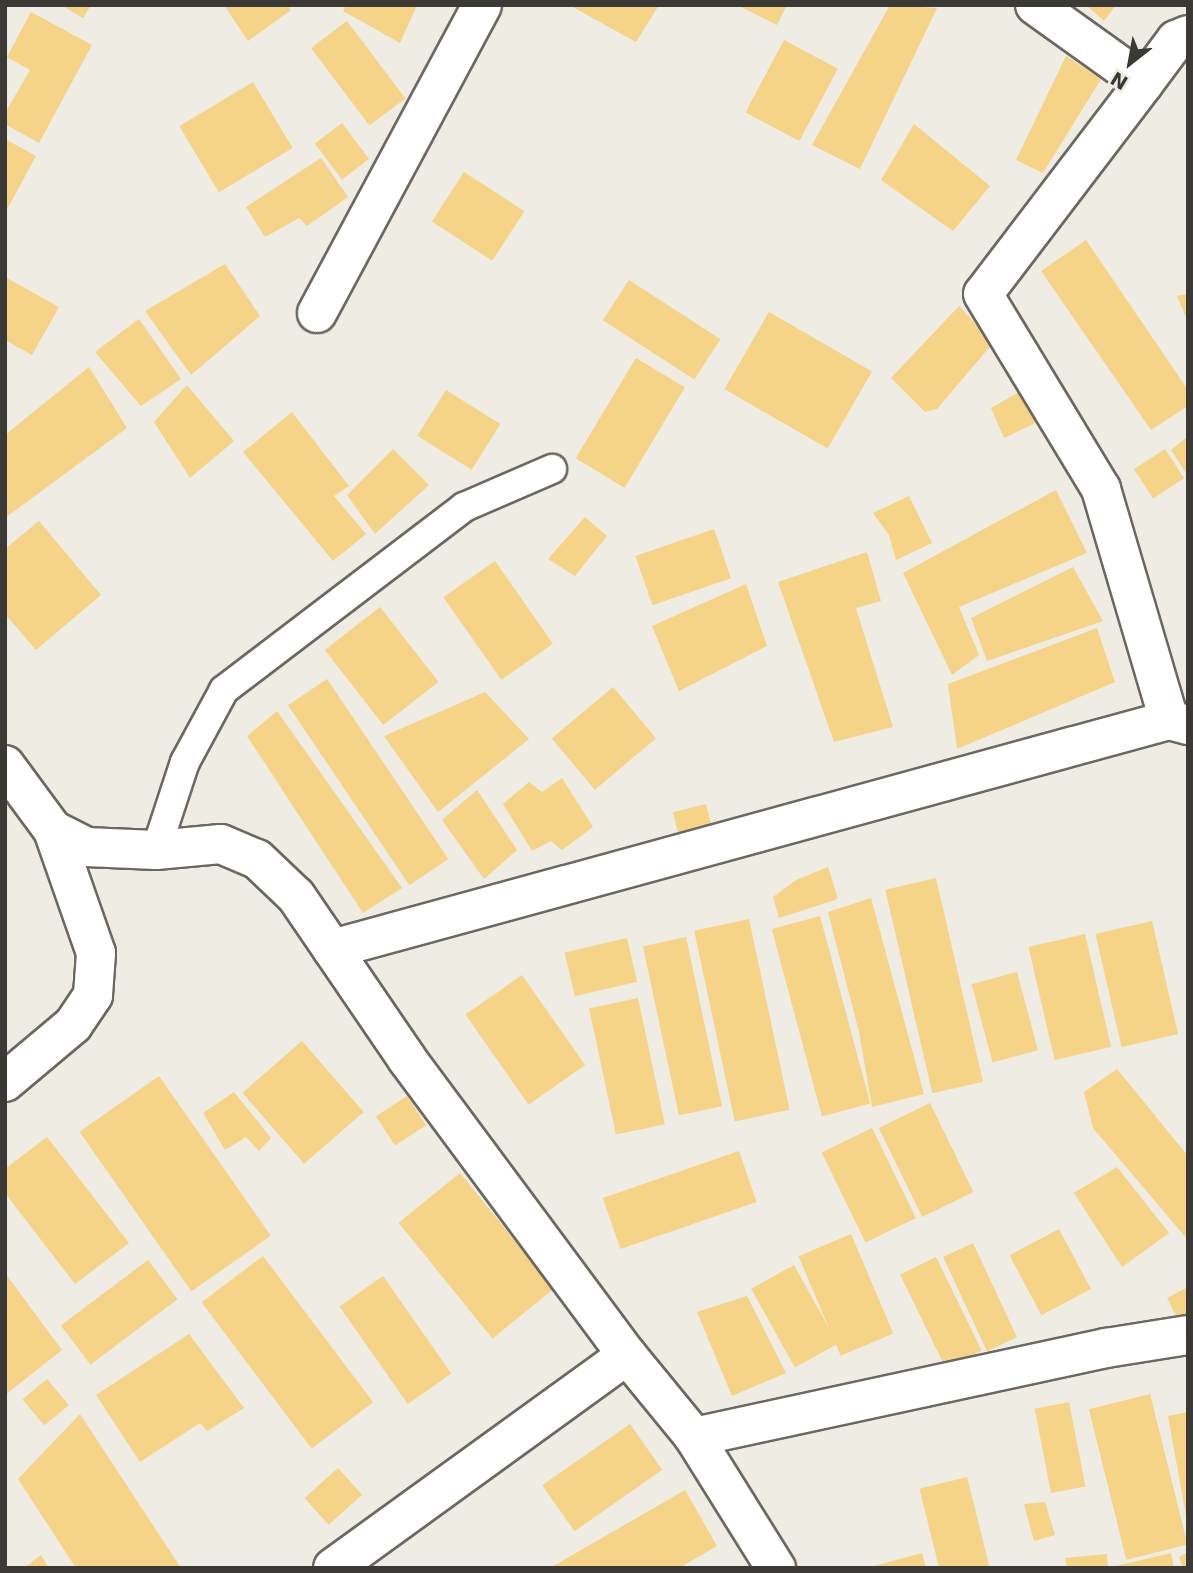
<!DOCTYPE html>
<html>
<head>
<meta charset="utf-8">
<style>
  body { margin:0 }
  #map { position:relative; width:1193px; height:1573px; overflow:hidden; background:#efece4; font-family:"DejaVu Sans",sans-serif }
  div>[style] { position:absolute }
  [style*='--x'] { left:calc(var(--x)*1px); top:calc(var(--y)*1px); width:calc(var(--w)*1px); rotate:calc(var(--a)*1deg) }
  .building>* { inset:0; background:#f5d387; transform-origin:0 0 }
  .roads { filter:drop-shadow(2px 0 #6b6861) drop-shadow(-2px 0 #6b6861) drop-shadow(0 2px #6b6861) drop-shadow(0 -2px #6b6861) }
  .lane>* { height:28px; margin:-14px; padding:0 14px; transform-origin:14px; border-radius:14px; background:#fff }
  .street>* { height:38px; margin:-19px; padding:0 19px; transform-origin:19px; border-radius:19px; background:#fff }
  span { translate:-50% -50%; white-space:nowrap; text-align:center; line-height:1.15; -webkit-text-stroke:6px #efece4; paint-order:stroke }
  .frame { position:absolute; inset:0; border:7px solid #3b3936; pointer-events:none }
  .north { position:absolute; left:1095px; top:28px; width:70px; height:70px; -webkit-text-stroke:5px #efece4; paint-order:stroke; rotate:211deg; font-size:19px; font-weight:700; line-height:28px; text-align:center; color:#3b3936 }
  .north::after { content:''; display:block; margin:auto; width:24px; height:32px; background:#3b3936; clip-path:polygon(50% 0,100% 100%,50% 72%,0 100%) }
</style>
</head>
<body>
<div id="map">
  <div class="building">
    <i style="clip-path:polygon(61px 5px,91px 5px,83px 18px)"></i>
    <i style="clip-path:polygon(224px 5px,287px 5px,291px 10px,248px 41px)"></i>
    <i style="clip-path:polygon(346px 5px,417px 5px,400px 43px,343px 11px)"></i>
    <i style="clip-path:polygon(569px 5px,659px 5px,636px 42px)"></i>
    <i style="clip-path:polygon(737px 5px,787px 5px,777px 25px)"></i>
    <i style="clip-path:polygon(890px 5px,937px 8px,860px 169px,812px 145px)"></i>
    <i style="clip-path:polygon(1086px 5px,1116px 5px,1104px 21px)"></i>
    <i style="clip-path:polygon(31px 12px,92px 45px,39px 143px,5px 124px,5px 113px,30px 70px,7px 57px)"></i>
    <i style="left:347px;top:21px;width:97px;height:45px;rotate:53deg"></i>
    <i style="left:784px;top:40px;width:61px;height:82px;rotate:28deg"></i>
    <i style="clip-path:polygon(1066px 56px,1101px 79px,1043px 173px,1016px 160px)"></i>
    <i style="left:253px;top:82px;width:77px;height:86px;rotate:59deg"></i>
    <i style="left:342px;top:123px;width:45px;height:34px;rotate:53deg"></i>
    <i style="clip-path:polygon(914px 124px,990px 186px,953px 231px,881px 180px)"></i>
    <i style="clip-path:polygon(5px 139px,36px 156px,5px 213px)"></i>
    <i style="clip-path:polygon(321px 158px,348px 197px,307px 226px,299px 218px,265px 237px,246px 207px)"></i>
    <i style="left:464px;top:172px;width:72px;height:59px;rotate:33deg"></i>
    <i style="clip-path:polygon(1086px 240px,1188px 390px,1188px 406px,1151px 430px,1041px 271px)"></i>
    <i style="clip-path:polygon(225px 264px,260px 316px,191px 375px,145px 311px)"></i>
    <i style="clip-path:polygon(5px 277px,59px 307px,32px 355px,5px 340px)"></i>
    <i style="left:629px;top:280px;width:109px;height:48px;rotate:33deg"></i>
    <i style="clip-path:polygon(1188px 294px,1188px 322px,1177px 296px)"></i>
    <i style="clip-path:polygon(959px 306px,993px 343px,937px 409px,925px 412px,891px 378px)"></i>
    <i style="left:769px;top:312px;width:119px;height:89px;rotate:30deg"></i>
    <i style="clip-path:polygon(139px 319px,181px 379px,141px 406px,95px 352px)"></i>
    <i style="left:636px;top:358px;width:57px;height:117px;rotate:31deg"></i>
    <i style="clip-path:polygon(89px 367px,127px 428px,5px 518px,5px 435px)"></i>
    <i style="clip-path:polygon(187px 385px,234px 441px,190px 478px,154px 422px)"></i>
    <i style="left:446px;top:390px;width:64px;height:54px;rotate:32deg"></i>
    <i style="clip-path:polygon(1021px 391px,1040px 421px,1004px 438px,991px 408px)"></i>
    <i style="clip-path:polygon(292px 412px,349px 486px,334px 496px,366px 534px,333px 561px,243px 452px)"></i>
    <i style="clip-path:polygon(1188px 436px,1188px 476px,1171px 450px)"></i>
    <i style="clip-path:polygon(393px 449px,429px 485px,375px 534px,347px 495px)"></i>
    <i style="left:1165px;top:449px;width:35px;height:37px;rotate:57deg"></i>
    <i style="clip-path:polygon(1056px 490px,1087px 553px,959px 607px,979px 655px,952px 675px,903px 573px)"></i>
    <i style="clip-path:polygon(909px 496px,932px 543px,896px 560px,889px 535px,873px 513px)"></i>
    <i style="clip-path:polygon(585px 517px,607px 536px,575px 576px,548px 559px)"></i>
    <i style="clip-path:polygon(39px 521px,101px 595px,36px 650px,5px 614px,5px 549px)"></i>
    <i style="left:714px;top:529px;width:52px;height:83px;rotate:71deg"></i>
    <i style="clip-path:polygon(867px 552px,881px 601px,856px 608px,893px 727px,834px 742px,778px 582px)"></i>
    <i style="left:495px;top:561px;width:101px;height:63px;rotate:55deg"></i>
    <i style="clip-path:polygon(1073px 567px,1103px 621px,987px 661px,971px 618px)"></i>
    <i style="clip-path:polygon(746px 584px,767px 646px,679px 691px,652px 626px)"></i>
    <i style="left:380px;top:607px;width:95px;height:70px;rotate:52deg"></i>
    <i style="clip-path:polygon(1097px 628px,1115px 682px,957px 749px,948px 684px)"></i>
    <i style="left:327px;top:679px;width:217px;height:47px;rotate:56deg"></i>
    <i style="left:613px;top:687px;width:67px;height:80px;rotate:50deg"></i>
    <i style="clip-path:polygon(485px 692px,529px 739px,438px 812px,384px 736px)"></i>
    <i style="clip-path:polygon(277px 711px,402px 888px,363px 913px,247px 736px)"></i>
    <i style="clip-path:polygon(562px 778px,593px 827px,562px 850px,551px 841px,532px 851px,503px 804px,529px 782px,542px 792px)"></i>
    <i style="clip-path:polygon(477px 790px,517px 850px,484px 879px,442px 820px)"></i>
    <i style="left:706px;top:804px;width:33px;height:34px;rotate:76deg"></i>
    <i style="clip-path:polygon(828px 867px,838px 899px,779px 918px,773px 897px,796px 880px)"></i>
    <i style="left:936px;top:878px;width:209px;height:52px;rotate:77deg"></i>
    <i style="clip-path:polygon(871px 898px,924px 1094px,872px 1107px,859px 1032px,828px 912px)"></i>
    <i style="left:820px;top:916px;width:194px;height:50px;rotate:75deg"></i>
    <i style="left:749px;top:919px;width:195px;height:56px;rotate:78deg"></i>
    <i style="left:1152px;top:921px;width:116px;height:58px;rotate:77deg"></i>
    <i style="left:1085px;top:934px;width:116px;height:58px;rotate:77deg"></i>
    <i style="left:686px;top:937px;width:173px;height:44px;rotate:78deg"></i>
    <i style="left:627px;top:938px;width:45px;height:64px;rotate:77deg"></i>
    <i style="left:1017px;top:972px;width:81px;height:47px;rotate:75deg"></i>
    <i style="left:522px;top:975px;width:110px;height:69px;rotate:55deg"></i>
    <i style="left:638px;top:998px;width:129px;height:50px;rotate:78deg"></i>
    <i style="left:302px;top:1041px;width:94px;height:79px;rotate:49deg"></i>
    <i style="clip-path:polygon(1117px 1069px,1188px 1156px,1188px 1240px,1093px 1128px,1084px 1092px)"></i>
    <i style="left:159px;top:1076px;width:195px;height:97px;rotate:55deg"></i>
    <i style="clip-path:polygon(234px 1092px,271px 1138px,259px 1151px,246px 1137px,225px 1150px,203px 1113px)"></i>
    <i style="left:407px;top:1096px;width:35px;height:37px;rotate:57deg"></i>
    <i style="left:930px;top:1103px;width:99px;height:57px;rotate:64deg"></i>
    <i style="left:872px;top:1128px;width:100px;height:56px;rotate:64deg"></i>
    <i style="clip-path:polygon(47px 1137px,129px 1243px,75px 1284px,5px 1193px,5px 1169px)"></i>
    <i style="left:739px;top:1151px;width:54px;height:144px;rotate:71deg"></i>
    <i style="clip-path:polygon(1117px 1167px,1169px 1233px,1122px 1267px,1074px 1193px)"></i>
    <i style="left:460px;top:1173px;width:149px;height:79px;rotate:51deg"></i>
    <i style="left:1059px;top:1229px;width:68px;height:56px;rotate:62deg"></i>
    <i style="left:851px;top:1234px;width:108px;height:57px;rotate:67deg"></i>
    <i style="left:973px;top:1243px;width:104px;height:33px;rotate:65deg"></i>
    <i style="left:263px;top:1256px;width:183px;height:77px;rotate:53deg"></i>
    <i style="left:936px;top:1257px;width:104px;height:40px;rotate:64deg"></i>
    <i style="left:148px;top:1260px;width:49px;height:109px;rotate:53deg"></i>
    <i style="left:794px;top:1265px;width:90px;height:49px;rotate:61deg"></i>
    <i style="clip-path:polygon(5px 1273px,62px 1350px,5px 1395px)"></i>
    <i style="left:383px;top:1276px;width:119px;height:53px;rotate:55deg"></i>
    <i style="clip-path:polygon(1188px 1287px,1188px 1321px,1181px 1325px,1167px 1298px)"></i>
    <i style="clip-path:polygon(747px 1296px,786px 1373px,732px 1396px,697px 1312px)"></i>
    <i style="clip-path:polygon(189px 1334px,244px 1408px,207px 1431px,200px 1423px,140px 1462px,96px 1395px)"></i>
    <i style="left:47px;top:1379px;width:34px;height:32px;rotate:50deg"></i>
    <i style="left:1150px;top:1394px;width:155px;height:63px;rotate:76deg"></i>
    <i style="left:1069px;top:1402px;width:86px;height:35px;rotate:79deg"></i>
    <i style="clip-path:polygon(1188px 1412px,1188px 1516px,1186px 1516px,1168px 1416px)"></i>
    <i style="clip-path:polygon(80px 1414px,181px 1568px,76px 1568px,18px 1479px)"></i>
    <i style="left:630px;top:1424px;width:56px;height:107px;rotate:55deg"></i>
    <i style="left:338px;top:1468px;width:36px;height:45px;rotate:48deg"></i>
    <i style="left:967px;top:1477px;width:94px;height:49px;rotate:76deg"></i>
    <i style="clip-path:polygon(685px 1490px,717px 1546px,679px 1568px,550px 1568px)"></i>
    <i style="clip-path:polygon(1045px 1502px,1055px 1535px,1034px 1541px,1024px 1504px)"></i>
    <i style="clip-path:polygon(1188px 1552px,1188px 1568px,1183px 1568px,1179px 1557px)"></i>
    <i style="clip-path:polygon(922px 1553px,926px 1568px,870px 1568px,870px 1567px)"></i>
    <i style="clip-path:polygon(1171px 1553px,1174px 1568px,1112px 1568px,1112px 1567px)"></i>
    <i style="clip-path:polygon(1107px 1554px,1108px 1568px,1067px 1568px,1065px 1558px)"></i>
    <i style="clip-path:polygon(41px 1555px,49px 1568px,24px 1568px)"></i>
  </div>
  <div class="roads">
    <div class="lane">
      <i style="--x:156;--y:850;--w:93;--a:-71.8"></i>
      <i style="--x:185;--y:762;--w:82;--a:-61.6"></i>
      <i style="--x:224;--y:690;--w:302;--a:-37.3"></i>
      <i style="--x:464;--y:507;--w:96;--a:-23.4"></i>
    </div>
    <div class="street">
      <i style="--x:1035;--y:5;--w:134;--a:35.6"></i>
      <i style="--x:1144;--y:83;--w:54;--a:-53.3"></i>
      <i style="--x:1176;--y:40;--w:13;--a:-23"></i>
      <i style="--x:1144;--y:83;--w:265;--a:127.3"></i>
      <i style="--x:983;--y:294;--w:228;--a:58.8"></i>
      <i style="--x:1101;--y:489;--w:241;--a:73.6"></i>
      <i style="--x:317;--y:313;--w:349;--a:-61.8"></i>
      <i style="--x:5;--y:765;--w:81;--a:53.6"></i>
      <i style="--x:53;--y:830;--w:37;--a:27"></i>
      <i style="--x:86;--y:847;--w:70;--a:2.5"></i>
      <i style="--x:156;--y:850;--w:65;--a:-5.3"></i>
      <i style="--x:221;--y:844;--w:39;--a:23"></i>
      <i style="--x:257;--y:859;--w:54;--a:43.5"></i>
      <i style="--x:296;--y:896;--w:197;--a:55.7"></i>
      <i style="--x:407;--y:1059;--w:369;--a:53.4"></i>
      <i style="--x:627;--y:1355;--w:106;--a:50.7"></i>
      <i style="--x:694;--y:1437;--w:155;--a:58"></i>
      <i style="--x:332;--y:949;--w:868;--a:-15.3"></i>
      <i style="--x:1169;--y:720;--w:20;--a:15"></i>
      <i style="--x:5;--y:1082;--w:89;--a:-40"></i>
      <i style="--x:73;--y:1025;--w:36;--a:-56"></i>
      <i style="--x:93;--y:995;--w:42;--a:-85.9"></i>
      <i style="--x:96;--y:953;--w:130;--a:-109.3"></i>
      <i style="--x:694;--y:1437;--w:422;--a:-12.2"></i>
      <i style="--x:1106;--y:1348;--w:83;--a:-9"></i>
      <i style="--x:333;--y:1568;--w:363;--a:-35.9"></i>
    </div>
  </div>
  <div class="frame"></div>
  <div class="north">N</div>
</div>
</body>
</html>
